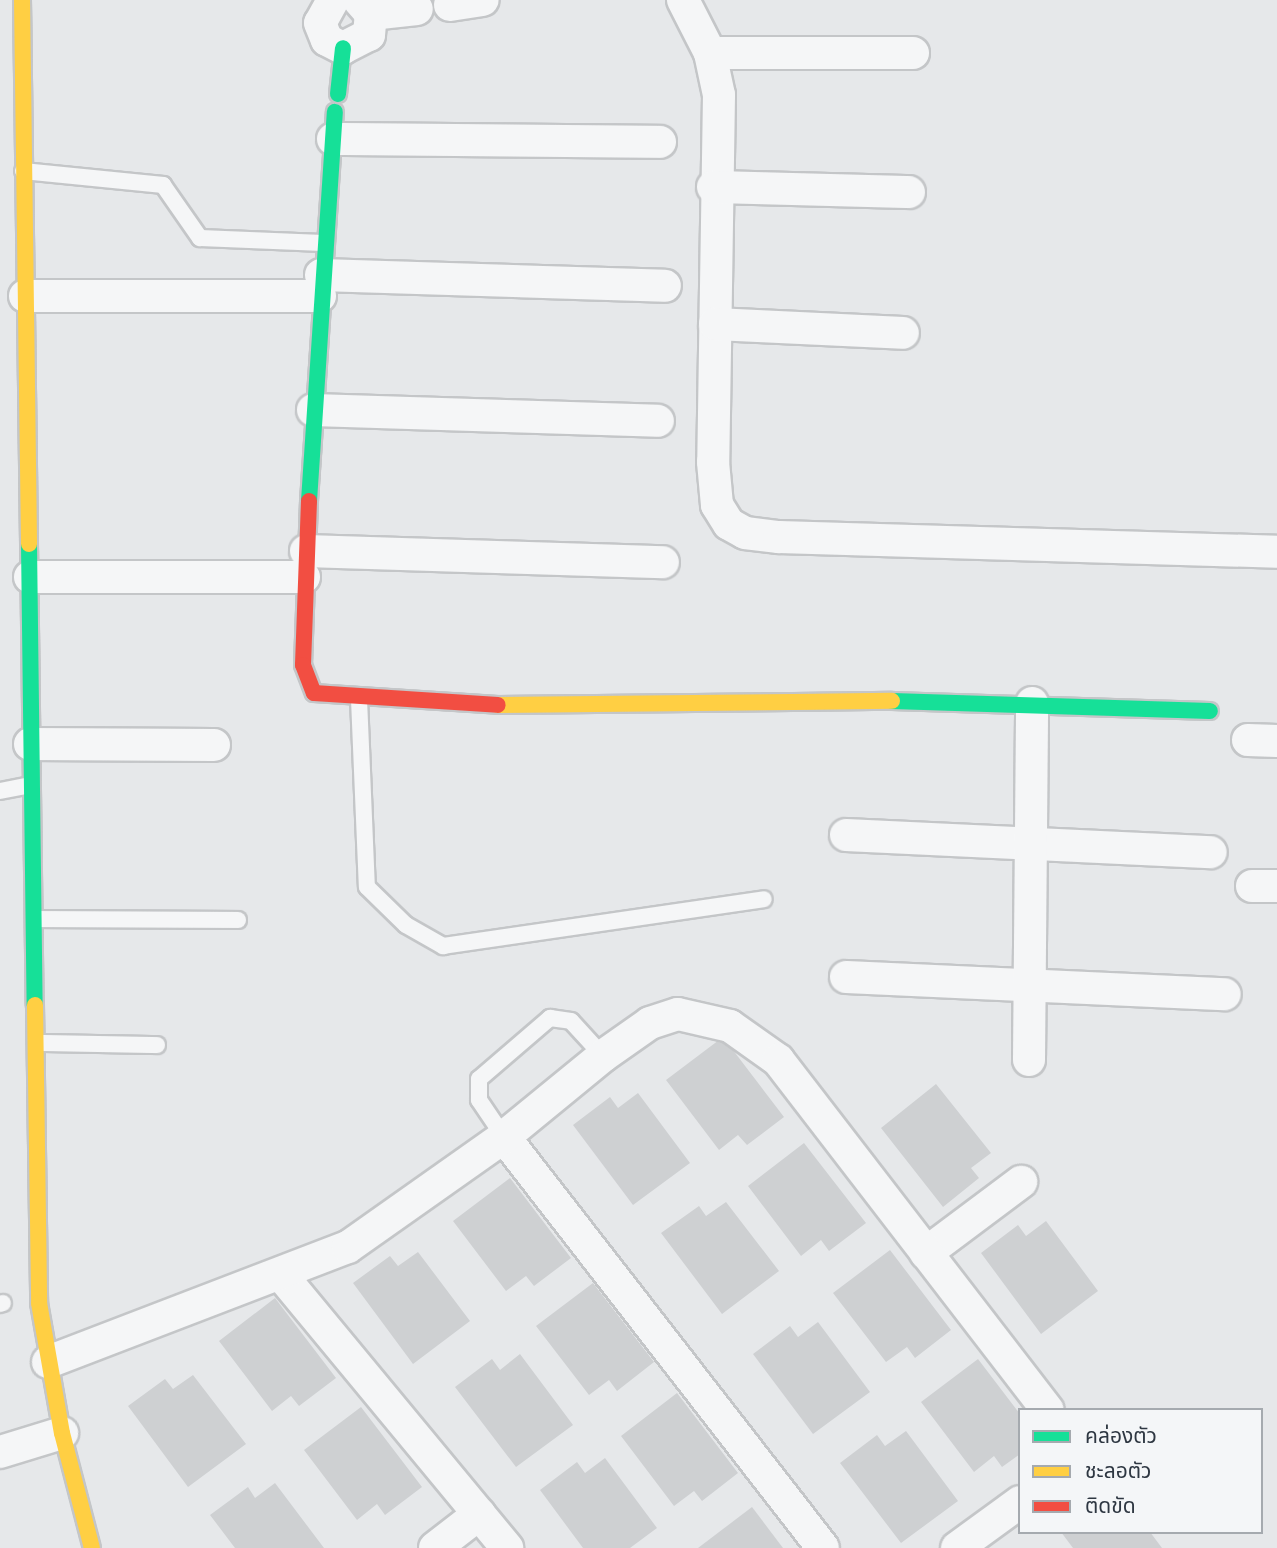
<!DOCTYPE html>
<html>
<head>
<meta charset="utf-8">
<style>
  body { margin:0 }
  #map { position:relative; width:1277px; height:1548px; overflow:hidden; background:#e6e8ea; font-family:"Open Sans","Noto Sans Thai",sans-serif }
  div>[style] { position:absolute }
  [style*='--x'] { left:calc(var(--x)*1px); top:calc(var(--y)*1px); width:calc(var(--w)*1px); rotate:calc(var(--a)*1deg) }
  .building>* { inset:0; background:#ced0d2 }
  .roads { filter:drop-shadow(2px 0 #c4c6c8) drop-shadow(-2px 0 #c4c6c8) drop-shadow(0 2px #c4c6c8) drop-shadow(0 -2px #c4c6c8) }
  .lane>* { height:16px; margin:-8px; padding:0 8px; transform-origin:8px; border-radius:8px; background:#f5f6f7 }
  .street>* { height:32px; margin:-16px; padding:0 16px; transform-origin:16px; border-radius:16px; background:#f5f6f7 }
  .fast>* { height:16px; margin:-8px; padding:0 8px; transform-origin:8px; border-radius:8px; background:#16e098 }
  .slow>* { height:16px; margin:-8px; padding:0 8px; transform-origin:8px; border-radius:8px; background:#ffcf43 }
  .jam>* { height:16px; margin:-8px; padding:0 8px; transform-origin:8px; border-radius:8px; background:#f24e42 }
  span { translate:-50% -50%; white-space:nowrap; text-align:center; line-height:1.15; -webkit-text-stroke:5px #f4f6f8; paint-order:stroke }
  .legend { position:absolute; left:1018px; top:1408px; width:245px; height:126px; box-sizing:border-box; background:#f4f6f8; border:2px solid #a5aaaf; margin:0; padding:9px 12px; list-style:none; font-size:21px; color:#2e3742 }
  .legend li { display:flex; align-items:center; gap:14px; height:35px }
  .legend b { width:35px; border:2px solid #a5aaaf }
</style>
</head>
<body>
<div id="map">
  <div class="building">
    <i style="clip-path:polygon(723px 1037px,784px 1117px,747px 1145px,738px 1135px,719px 1150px,666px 1080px)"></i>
    <i style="clip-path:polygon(936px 1084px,991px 1153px,971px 1168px,979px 1178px,943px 1207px,881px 1128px)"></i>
    <i style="clip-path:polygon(638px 1093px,690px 1163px,633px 1205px,573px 1125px,610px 1097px,618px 1108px)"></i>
    <i style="clip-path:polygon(804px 1143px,866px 1223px,829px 1251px,821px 1240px,801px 1256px,748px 1186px)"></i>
    <i style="clip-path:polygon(510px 1178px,571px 1258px,534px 1286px,526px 1276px,506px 1291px,453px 1221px)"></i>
    <i style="clip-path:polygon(726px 1202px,779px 1271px,722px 1314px,661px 1233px,699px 1206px,706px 1216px)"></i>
    <i style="clip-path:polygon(1046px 1221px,1098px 1291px,1041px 1334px,981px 1253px,1018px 1225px,1026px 1236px)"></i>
    <i style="clip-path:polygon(890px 1250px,951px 1330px,915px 1358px,907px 1347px,886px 1362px,833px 1293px)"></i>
    <i style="clip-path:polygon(418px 1252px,470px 1321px,413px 1364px,353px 1283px,390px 1256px,398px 1266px)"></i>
    <i style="clip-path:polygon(593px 1283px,654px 1362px,617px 1391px,609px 1380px,589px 1395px,536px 1326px)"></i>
    <i style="clip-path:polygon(275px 1298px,336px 1378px,299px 1406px,291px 1396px,272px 1411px,219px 1341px)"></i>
    <i style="clip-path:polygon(818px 1322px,870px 1392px,813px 1434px,753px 1354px,790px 1326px,798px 1337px)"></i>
    <i style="clip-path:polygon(520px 1354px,573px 1425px,516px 1467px,455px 1387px,492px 1359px,500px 1370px)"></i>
    <i style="clip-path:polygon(978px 1359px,1020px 1414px,1020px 1454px,1002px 1467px,994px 1456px,974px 1472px,921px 1402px)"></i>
    <i style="clip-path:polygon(193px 1375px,246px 1444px,188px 1487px,128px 1406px,165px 1379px,173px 1389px)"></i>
    <i style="clip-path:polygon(677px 1393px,738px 1473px,702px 1501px,694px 1491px,674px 1506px,621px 1436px)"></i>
    <i style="clip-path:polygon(361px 1407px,422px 1487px,385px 1515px,377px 1504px,357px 1520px,304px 1450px)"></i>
    <i style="clip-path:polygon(906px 1431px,958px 1501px,901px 1543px,840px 1463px,877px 1435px,885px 1446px)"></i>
    <i style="clip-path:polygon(605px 1458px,657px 1528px,630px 1548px,583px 1548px,540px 1490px,577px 1462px,585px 1473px)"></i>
    <i style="clip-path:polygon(275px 1483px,324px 1548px,235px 1548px,210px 1515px,248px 1487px,255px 1498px)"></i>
    <i style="clip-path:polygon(752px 1507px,783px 1548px,698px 1548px)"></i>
    <i style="clip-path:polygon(1061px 1532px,1150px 1532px,1162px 1548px,1073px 1548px)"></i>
  </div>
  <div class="roads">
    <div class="lane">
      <i style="--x:23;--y:171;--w:141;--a:5.7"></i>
      <i style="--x:163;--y:185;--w:65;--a:55.1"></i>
      <i style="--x:200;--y:238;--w:123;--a:2.3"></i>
      <i style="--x:359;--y:699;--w:188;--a:87.6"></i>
      <i style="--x:367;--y:887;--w:54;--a:44.3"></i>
      <i style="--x:406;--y:925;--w:43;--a:29.6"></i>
      <i style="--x:443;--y:946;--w:324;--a:-8.3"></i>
      <i style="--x:0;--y:791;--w:32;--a:-11"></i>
      <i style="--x:38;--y:919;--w:200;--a:0.3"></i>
      <i style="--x:39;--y:1043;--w:118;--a:1"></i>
      <i style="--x:504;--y:1137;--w:45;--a:-124"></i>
      <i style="--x:479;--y:1100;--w:21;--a:-90"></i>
      <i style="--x:479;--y:1079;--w:94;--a:-40.7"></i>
      <i style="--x:550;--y:1018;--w:21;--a:8"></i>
      <i style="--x:571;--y:1021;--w:47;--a:47.6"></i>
      <i style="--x:0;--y:1304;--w:3;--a:-18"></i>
    </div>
    <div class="street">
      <i style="--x:333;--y:0;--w:26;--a:119"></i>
      <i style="--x:320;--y:23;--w:18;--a:68"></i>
      <i style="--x:327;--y:40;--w:18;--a:27"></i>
      <i style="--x:343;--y:48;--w:29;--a:-27"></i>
      <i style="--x:369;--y:35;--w:21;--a:-85"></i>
      <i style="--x:371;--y:14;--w:18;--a:-131"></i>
      <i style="--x:683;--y:0;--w:59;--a:63"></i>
      <i style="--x:710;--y:53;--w:43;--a:77.9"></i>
      <i style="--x:719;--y:95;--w:367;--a:90.9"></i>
      <i style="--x:713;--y:462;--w:43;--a:84.7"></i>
      <i style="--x:717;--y:505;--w:22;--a:58"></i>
      <i style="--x:729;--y:524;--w:18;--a:29"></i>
      <i style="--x:745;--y:533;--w:34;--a:7"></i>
      <i style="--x:779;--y:537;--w:498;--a:1.7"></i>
      <i style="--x:450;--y:5;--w:33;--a:-9"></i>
      <i style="--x:371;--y:14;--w:46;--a:-6.2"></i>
      <i style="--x:710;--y:53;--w:203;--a:0"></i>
      <i style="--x:333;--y:139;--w:327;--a:0.5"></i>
      <i style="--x:713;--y:187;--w:196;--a:1.5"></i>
      <i style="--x:321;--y:275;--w:344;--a:1.8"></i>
      <i style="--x:25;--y:296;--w:295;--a:0"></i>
      <i style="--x:715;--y:324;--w:188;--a:2.7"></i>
      <i style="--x:313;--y:410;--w:345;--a:1.8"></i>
      <i style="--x:306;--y:551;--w:357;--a:1.8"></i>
      <i style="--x:30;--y:577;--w:274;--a:0"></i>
      <i style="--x:1248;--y:740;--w:29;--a:2"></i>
      <i style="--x:30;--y:744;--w:184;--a:0.3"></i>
      <i style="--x:846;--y:835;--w:365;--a:2.7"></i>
      <i style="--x:1252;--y:886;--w:25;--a:0"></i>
      <i style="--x:846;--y:977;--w:379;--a:2.6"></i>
      <i style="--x:1029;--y:1060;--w:357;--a:-89.5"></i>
      <i style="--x:504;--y:1137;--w:520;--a:52.18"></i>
      <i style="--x:926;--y:1253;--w:119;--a:-36.8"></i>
      <i style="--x:283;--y:1277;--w:352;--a:50.4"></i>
      <i style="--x:48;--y:1362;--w:321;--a:-21"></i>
      <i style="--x:348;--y:1247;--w:191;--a:-35.2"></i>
      <i style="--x:504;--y:1137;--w:128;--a:-39.3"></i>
      <i style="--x:603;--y:1056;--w:57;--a:-35.1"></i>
      <i style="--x:650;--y:1023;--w:29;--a:-18"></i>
      <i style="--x:678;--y:1014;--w:53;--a:13"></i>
      <i style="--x:730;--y:1026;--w:59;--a:35.3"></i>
      <i style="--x:778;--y:1060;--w:442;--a:52.4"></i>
      <i style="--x:0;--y:1452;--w:65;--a:-17"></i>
      <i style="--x:435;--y:1548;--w:56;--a:-37.7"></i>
      <i style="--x:957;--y:1548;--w:78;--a:-36.1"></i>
    </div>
    <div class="fast">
      <i style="--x:338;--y:94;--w:46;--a:-83.8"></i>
      <i style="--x:309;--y:501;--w:390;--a:-86.2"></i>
      <i style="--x:29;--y:544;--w:461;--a:89.3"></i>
      <i style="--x:892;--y:701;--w:318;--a:1.8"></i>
    </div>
    <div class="slow">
      <i style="--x:22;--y:0;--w:544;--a:89.26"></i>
      <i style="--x:498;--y:705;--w:394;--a:-0.6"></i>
      <i style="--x:35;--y:1005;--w:298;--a:89.2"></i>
      <i style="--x:39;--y:1303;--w:132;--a:80"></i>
      <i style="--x:62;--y:1433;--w:119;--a:75.4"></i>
    </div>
    <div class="jam">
      <i style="--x:309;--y:501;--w:164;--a:92.1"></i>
      <i style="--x:303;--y:665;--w:30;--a:69"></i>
      <i style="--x:314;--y:693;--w:184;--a:3.7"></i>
    </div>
  </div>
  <ul class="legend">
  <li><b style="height:9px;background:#16e098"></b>คล่องตัว</li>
  <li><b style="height:9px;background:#ffcf43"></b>ชะลอตัว</li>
  <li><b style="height:9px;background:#f24e42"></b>ติดขัด</li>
  </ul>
</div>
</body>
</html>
